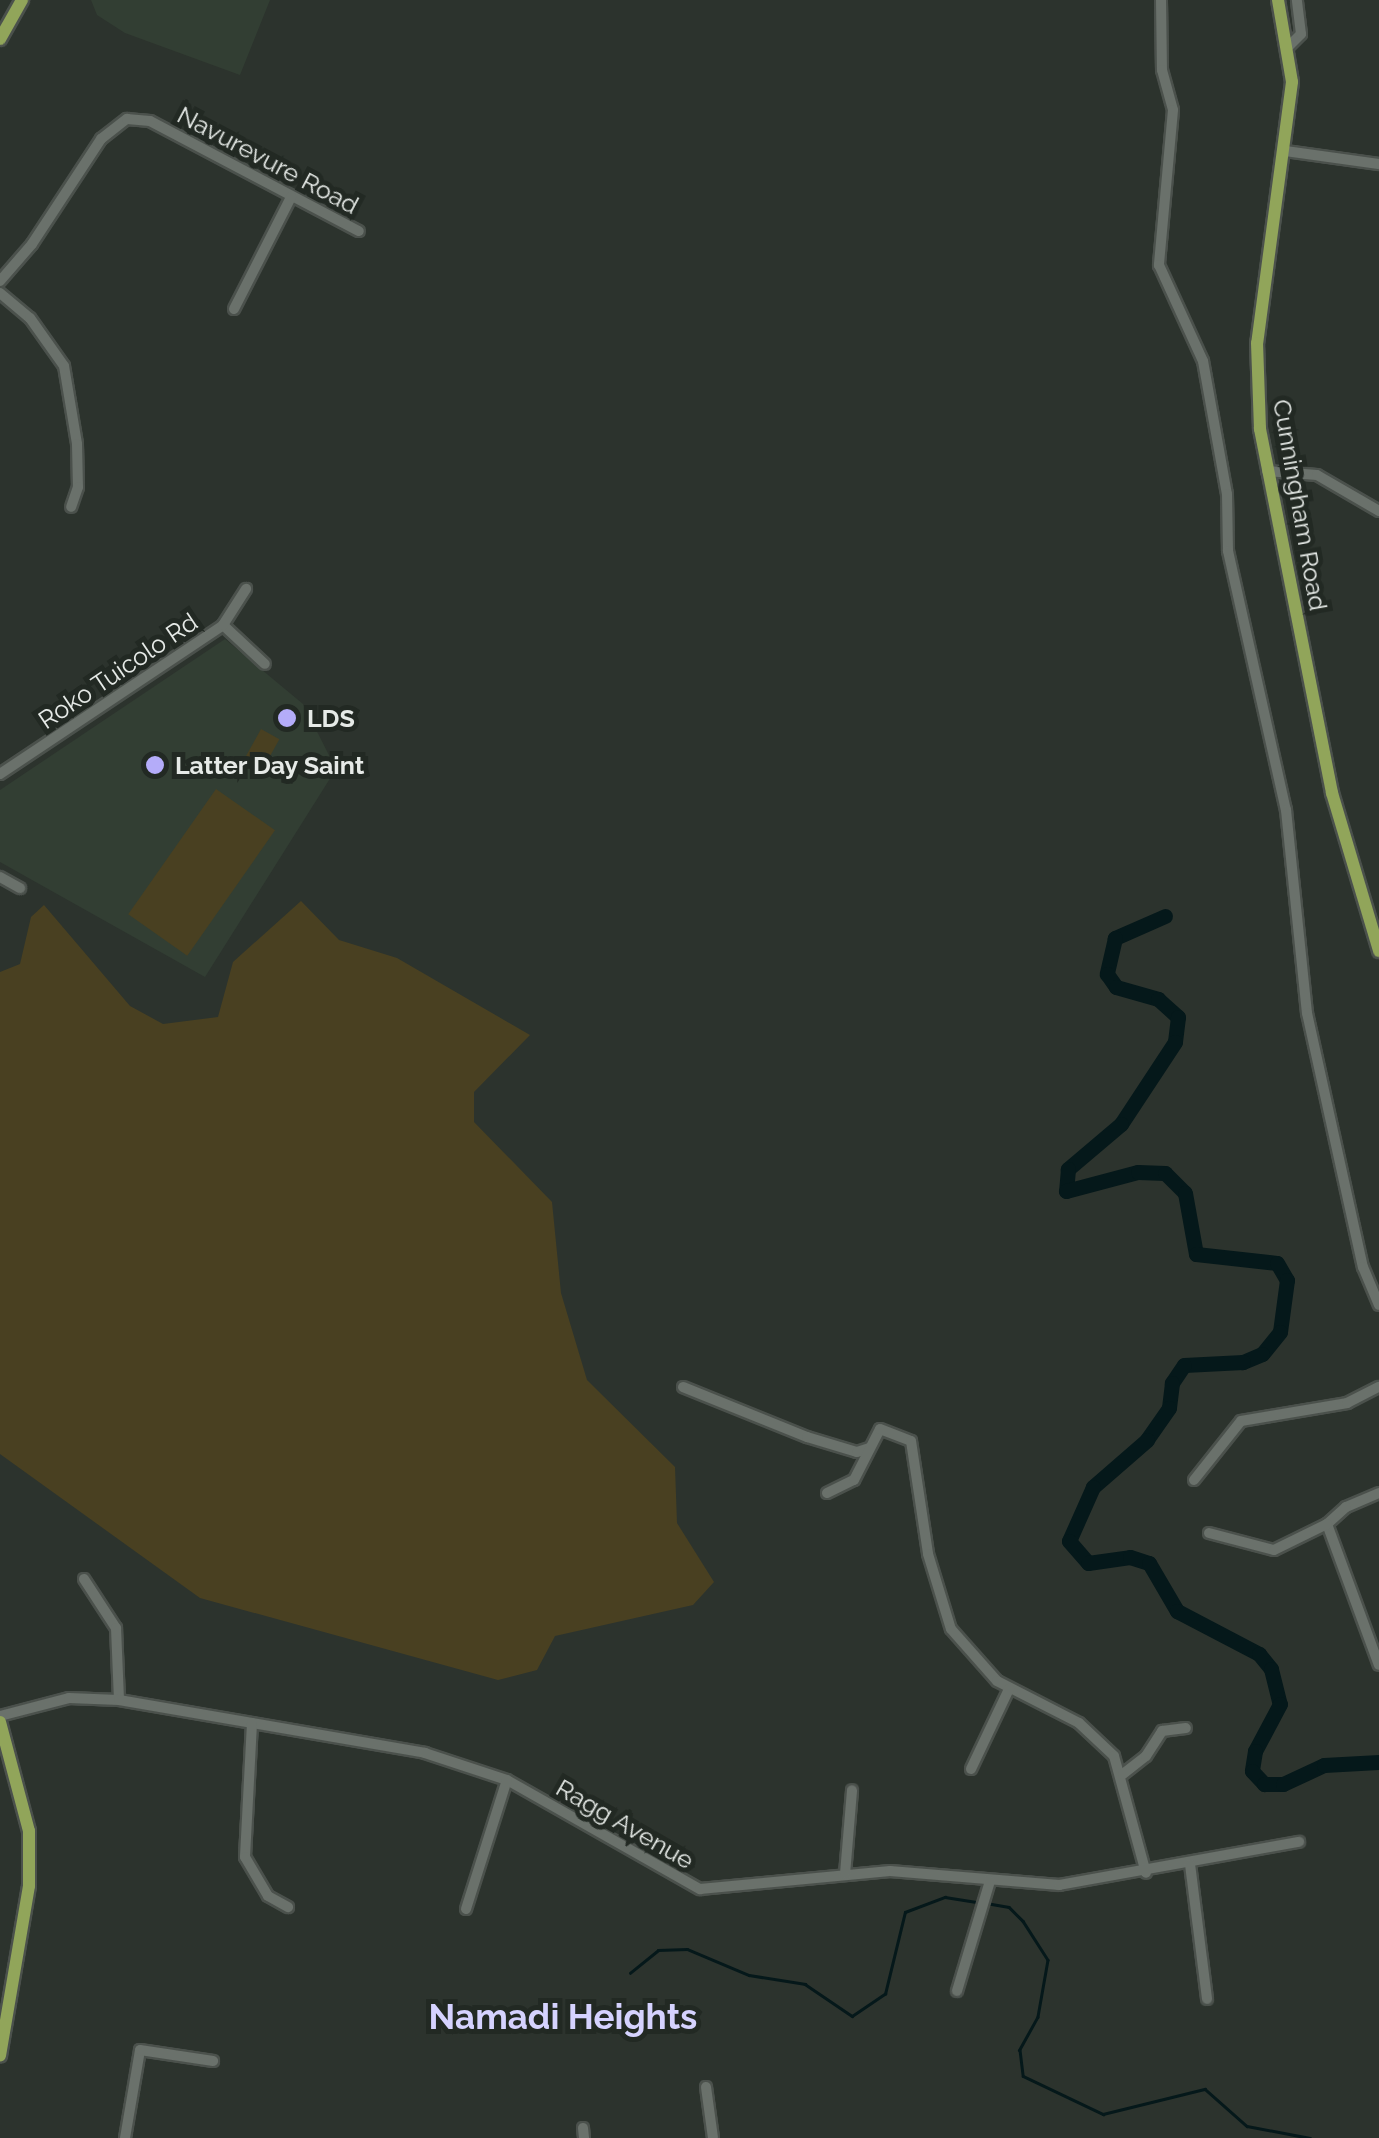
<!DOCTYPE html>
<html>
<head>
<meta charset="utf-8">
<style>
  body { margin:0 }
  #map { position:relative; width:1379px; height:2138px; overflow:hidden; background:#2c332d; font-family:Raleway,sans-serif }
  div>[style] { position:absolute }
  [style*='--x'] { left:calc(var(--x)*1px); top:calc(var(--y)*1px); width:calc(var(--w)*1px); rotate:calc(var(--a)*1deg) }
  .built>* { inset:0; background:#323e33 }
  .green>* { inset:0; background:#494021; transform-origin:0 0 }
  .stream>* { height:2.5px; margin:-1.25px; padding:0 1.25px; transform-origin:1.25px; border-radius:1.25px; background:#05181a }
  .river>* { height:15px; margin:-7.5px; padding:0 7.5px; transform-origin:7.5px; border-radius:7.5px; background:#05181a }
  .roads { filter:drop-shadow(2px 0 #4b514c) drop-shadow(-2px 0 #4b514c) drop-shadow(0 2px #4b514c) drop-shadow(0 -2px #4b514c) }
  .minor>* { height:10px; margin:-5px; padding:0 5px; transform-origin:5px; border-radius:5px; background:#6a716b }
  .major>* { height:12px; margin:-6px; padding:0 6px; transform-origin:6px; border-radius:6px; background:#91a55a }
  .dots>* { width:28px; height:28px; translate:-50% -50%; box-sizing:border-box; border:5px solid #222923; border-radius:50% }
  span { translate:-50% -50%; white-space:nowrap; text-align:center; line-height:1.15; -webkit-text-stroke:10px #222923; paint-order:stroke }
  .street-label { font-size:25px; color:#e6eae7 }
  .poi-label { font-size:25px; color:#e6eae7; font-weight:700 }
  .left { translate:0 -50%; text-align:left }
  .district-label { font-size:35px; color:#d5d2fe; font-weight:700 }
</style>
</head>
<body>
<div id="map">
  <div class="built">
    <i style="clip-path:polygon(91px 0,270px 0,240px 75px,125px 33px,97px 15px)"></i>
    <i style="clip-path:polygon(225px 639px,303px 704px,336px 769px,205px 977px,0 862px,0 790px)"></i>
  </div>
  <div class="green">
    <i style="left:261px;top:729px;width:21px;height:38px;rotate:29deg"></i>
    <i style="left:216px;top:789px;width:72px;height:153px;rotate:35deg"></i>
    <i style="clip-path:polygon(301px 901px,339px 940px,397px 958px,530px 1035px,474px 1092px,474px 1122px,552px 1202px,561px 1293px,587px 1380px,675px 1467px,677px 1523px,714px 1582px,693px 1605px,555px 1636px,537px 1670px,498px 1680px,200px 1598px,0 1454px,0 972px,20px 964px,31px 917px,44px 905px,130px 1006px,163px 1024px,218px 1017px,233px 962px)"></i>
  </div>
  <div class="stream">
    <i style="--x:986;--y:1903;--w:23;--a:10"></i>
    <i style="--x:1009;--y:1907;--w:20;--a:45"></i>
    <i style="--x:1023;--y:1921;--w:46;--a:57.3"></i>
    <i style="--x:1048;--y:1960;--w:58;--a:100"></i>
    <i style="--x:1038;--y:2017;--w:38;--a:119"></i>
    <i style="--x:1020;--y:2050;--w:26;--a:83"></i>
    <i style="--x:1023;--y:2076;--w:89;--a:25.4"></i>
    <i style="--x:1103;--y:2114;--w:105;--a:-13.8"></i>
    <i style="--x:1205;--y:2089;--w:56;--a:41.4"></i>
    <i style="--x:1247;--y:2126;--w:64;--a:10.8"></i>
    <i style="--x:630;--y:1973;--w:36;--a:-39"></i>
    <i style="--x:658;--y:1950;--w:29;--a:-2"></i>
    <i style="--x:687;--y:1949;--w:67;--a:22.8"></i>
    <i style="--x:749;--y:1975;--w:57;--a:9.1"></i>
    <i style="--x:805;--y:1984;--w:57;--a:34.2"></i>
    <i style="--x:852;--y:2016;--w:40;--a:-34"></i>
    <i style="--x:885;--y:1994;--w:84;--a:-76.3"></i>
    <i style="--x:905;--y:1912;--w:43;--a:-20.6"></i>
    <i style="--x:945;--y:1897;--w:33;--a:9"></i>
  </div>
  <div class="river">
    <i style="--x:1165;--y:916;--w:55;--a:156.3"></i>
    <i style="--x:1115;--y:938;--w:37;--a:103"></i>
    <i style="--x:1107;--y:974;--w:16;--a:55"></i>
    <i style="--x:1116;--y:987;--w:44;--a:15.9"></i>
    <i style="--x:1158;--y:999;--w:27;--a:42"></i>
    <i style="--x:1178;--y:1017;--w:25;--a:97"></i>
    <i style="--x:1175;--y:1042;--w:98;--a:123.4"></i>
    <i style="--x:1121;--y:1124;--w:70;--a:139.7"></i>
    <i style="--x:1068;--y:1169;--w:22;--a:95"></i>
    <i style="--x:1066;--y:1191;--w:74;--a:-14.8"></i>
    <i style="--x:1138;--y:1172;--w:27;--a:2"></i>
    <i style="--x:1165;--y:1173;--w:28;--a:45"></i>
    <i style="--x:1185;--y:1193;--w:62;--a:79.8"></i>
    <i style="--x:1196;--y:1254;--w:81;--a:6.3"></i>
    <i style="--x:1277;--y:1263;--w:20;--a:60"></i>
    <i style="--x:1287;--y:1280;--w:52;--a:97.7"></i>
    <i style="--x:1280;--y:1332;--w:28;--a:129"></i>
    <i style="--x:1262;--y:1354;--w:21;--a:157"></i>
    <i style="--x:1243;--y:1362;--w:59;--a:177.1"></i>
    <i style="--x:1184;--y:1365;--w:22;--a:124"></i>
    <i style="--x:1172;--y:1383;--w:25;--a:97"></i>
    <i style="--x:1169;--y:1408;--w:39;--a:125"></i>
    <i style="--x:1147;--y:1440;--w:72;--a:139"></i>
    <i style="--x:1093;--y:1487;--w:59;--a:114"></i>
    <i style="--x:1069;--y:1541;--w:29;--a:49"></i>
    <i style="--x:1088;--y:1563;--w:42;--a:-8.1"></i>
    <i style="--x:1130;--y:1557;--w:20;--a:18"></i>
    <i style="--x:1149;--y:1563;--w:56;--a:59.7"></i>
    <i style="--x:1177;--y:1611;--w:93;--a:27.7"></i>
    <i style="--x:1259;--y:1654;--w:19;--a:51"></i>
    <i style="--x:1271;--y:1669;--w:36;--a:76"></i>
    <i style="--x:1280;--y:1704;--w:53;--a:118"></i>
    <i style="--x:1255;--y:1751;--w:20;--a:99"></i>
    <i style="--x:1252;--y:1771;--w:18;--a:47"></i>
    <i style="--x:1264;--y:1784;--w:19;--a:0"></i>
    <i style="--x:1283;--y:1784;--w:45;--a:-24.9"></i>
    <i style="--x:1324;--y:1765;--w:55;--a:-3.1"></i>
  </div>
  <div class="roads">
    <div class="minor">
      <i style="--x:1161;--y:0;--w:70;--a:89.2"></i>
      <i style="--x:1162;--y:70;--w:41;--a:74.6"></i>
      <i style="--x:1173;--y:110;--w:156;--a:95.2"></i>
      <i style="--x:1159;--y:265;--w:106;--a:65.4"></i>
      <i style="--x:1203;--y:361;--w:135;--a:79.8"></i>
      <i style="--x:1227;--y:494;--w:57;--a:89"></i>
      <i style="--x:1228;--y:551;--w:265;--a:77.4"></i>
      <i style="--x:1286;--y:810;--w:204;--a:84.1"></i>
      <i style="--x:1307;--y:1013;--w:260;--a:77.6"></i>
      <i style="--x:1363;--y:1267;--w:41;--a:67.2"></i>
      <i style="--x:1289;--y:46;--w:17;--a:-45"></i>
      <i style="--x:1301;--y:34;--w:34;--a:-97"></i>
      <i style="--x:1285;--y:151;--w:95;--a:7.9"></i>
      <i style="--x:0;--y:281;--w:49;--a:-49.1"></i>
      <i style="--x:32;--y:244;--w:126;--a:-56.7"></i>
      <i style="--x:101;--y:139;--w:33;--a:-38"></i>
      <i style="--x:127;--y:119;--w:23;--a:5"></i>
      <i style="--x:150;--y:121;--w:236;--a:27.8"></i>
      <i style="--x:0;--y:293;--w:39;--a:40"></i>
      <i style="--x:30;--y:318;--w:59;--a:54.7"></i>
      <i style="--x:64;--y:366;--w:79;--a:80.5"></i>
      <i style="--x:77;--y:444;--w:43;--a:88.7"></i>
      <i style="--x:78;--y:487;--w:21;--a:109"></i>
      <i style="--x:234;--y:309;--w:126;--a:-63"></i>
      <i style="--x:1267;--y:471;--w:50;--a:4.6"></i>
      <i style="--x:1317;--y:475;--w:72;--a:30.1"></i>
      <i style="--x:223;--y:625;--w:57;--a:42.9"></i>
      <i style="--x:0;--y:774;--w:268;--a:-33.7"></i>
      <i style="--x:223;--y:625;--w:43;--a:-57.4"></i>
      <i style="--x:0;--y:877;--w:23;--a:29"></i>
      <i style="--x:683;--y:1387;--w:134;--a:22"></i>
      <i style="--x:807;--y:1437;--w:52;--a:16.7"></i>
      <i style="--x:857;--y:1452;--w:13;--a:-18"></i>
      <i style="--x:1194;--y:1480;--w:75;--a:-51.5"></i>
      <i style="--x:1241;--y:1421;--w:108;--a:-9.6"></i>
      <i style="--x:1347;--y:1403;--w:36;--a:-27"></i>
      <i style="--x:827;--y:1493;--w:30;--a:-26"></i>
      <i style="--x:854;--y:1480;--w:57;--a:-63"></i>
      <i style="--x:880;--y:1429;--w:33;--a:21"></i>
      <i style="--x:911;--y:1441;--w:114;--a:81.4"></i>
      <i style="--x:928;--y:1554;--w:78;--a:73"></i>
      <i style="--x:951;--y:1629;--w:69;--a:48.5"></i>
      <i style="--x:997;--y:1681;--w:92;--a:27.1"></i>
      <i style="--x:1079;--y:1723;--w:48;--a:43.3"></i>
      <i style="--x:1114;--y:1756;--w:121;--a:74.7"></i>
      <i style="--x:1379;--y:1493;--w:36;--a:157"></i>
      <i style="--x:1346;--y:1507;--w:25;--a:138"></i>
      <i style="--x:1327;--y:1524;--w:150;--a:69.8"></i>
      <i style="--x:1209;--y:1533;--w:67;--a:14.7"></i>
      <i style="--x:1274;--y:1550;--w:59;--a:-26.1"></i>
      <i style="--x:84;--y:1579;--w:59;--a:56.9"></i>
      <i style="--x:116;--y:1628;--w:72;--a:87.6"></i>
      <i style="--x:0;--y:1716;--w:71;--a:-14.6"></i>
      <i style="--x:69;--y:1698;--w:50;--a:2.3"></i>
      <i style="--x:119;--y:1700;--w:311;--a:9.8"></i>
      <i style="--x:425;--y:1753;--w:86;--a:18.2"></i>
      <i style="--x:507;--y:1780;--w:222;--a:29.5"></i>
      <i style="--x:700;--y:1889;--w:191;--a:-5.4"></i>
      <i style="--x:890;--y:1871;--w:170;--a:4.7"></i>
      <i style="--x:1059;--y:1885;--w:244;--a:-10.2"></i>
      <i style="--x:252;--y:1723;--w:134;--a:93"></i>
      <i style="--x:245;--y:1857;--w:45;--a:59.5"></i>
      <i style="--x:268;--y:1896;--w:23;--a:29"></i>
      <i style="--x:971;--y:1769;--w:89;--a:-64.6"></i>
      <i style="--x:1123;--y:1774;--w:29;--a:-38"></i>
      <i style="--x:1146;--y:1756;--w:30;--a:-57"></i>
      <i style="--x:1162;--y:1731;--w:24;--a:-7"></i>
      <i style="--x:1190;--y:1864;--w:136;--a:82.8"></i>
      <i style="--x:845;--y:1874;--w:84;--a:-85.2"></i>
      <i style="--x:466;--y:1909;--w:135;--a:-72.4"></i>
      <i style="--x:957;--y:1991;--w:115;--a:-73.3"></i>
      <i style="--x:706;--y:2087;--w:51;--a:82.2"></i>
      <i style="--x:583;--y:2128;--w:10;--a:84"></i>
      <i style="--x:125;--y:2138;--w:89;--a:-80.3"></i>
      <i style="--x:140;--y:2050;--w:74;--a:8.6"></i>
    </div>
    <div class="major">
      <i style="--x:1278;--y:0;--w:83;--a:80.3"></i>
      <i style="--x:1292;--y:82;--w:263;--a:97.6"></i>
      <i style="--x:1257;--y:343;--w:86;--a:88"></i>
      <i style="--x:1260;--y:429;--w:371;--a:78.8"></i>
      <i style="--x:1332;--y:793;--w:165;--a:73.4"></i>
      <i style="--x:0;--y:39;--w:45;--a:-60.6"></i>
      <i style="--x:0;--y:1722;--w:113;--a:75.1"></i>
      <i style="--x:29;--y:1831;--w:55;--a:90"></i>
      <i style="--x:29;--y:1886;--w:172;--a:99.7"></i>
    </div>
  </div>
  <div class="dots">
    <i style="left:287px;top:718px;background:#b4acf9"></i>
    <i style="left:155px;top:765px;background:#b4acf9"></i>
  </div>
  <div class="street-label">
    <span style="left:268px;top:160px;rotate:28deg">Navurevure Road</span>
    <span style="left:1300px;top:505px;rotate:80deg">Cunningham Road</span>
    <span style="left:118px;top:671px;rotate:-34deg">Roko Tuicolo Rd</span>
    <span style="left:625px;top:1824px;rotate:30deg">Ragg Avenue</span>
  </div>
  <div class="poi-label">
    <span class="left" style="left:307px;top:718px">LDS</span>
    <span class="left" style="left:175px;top:765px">Latter Day Saint</span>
  </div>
  <div class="district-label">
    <span style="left:563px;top:2017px">Namadi Heights</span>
  </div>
</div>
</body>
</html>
